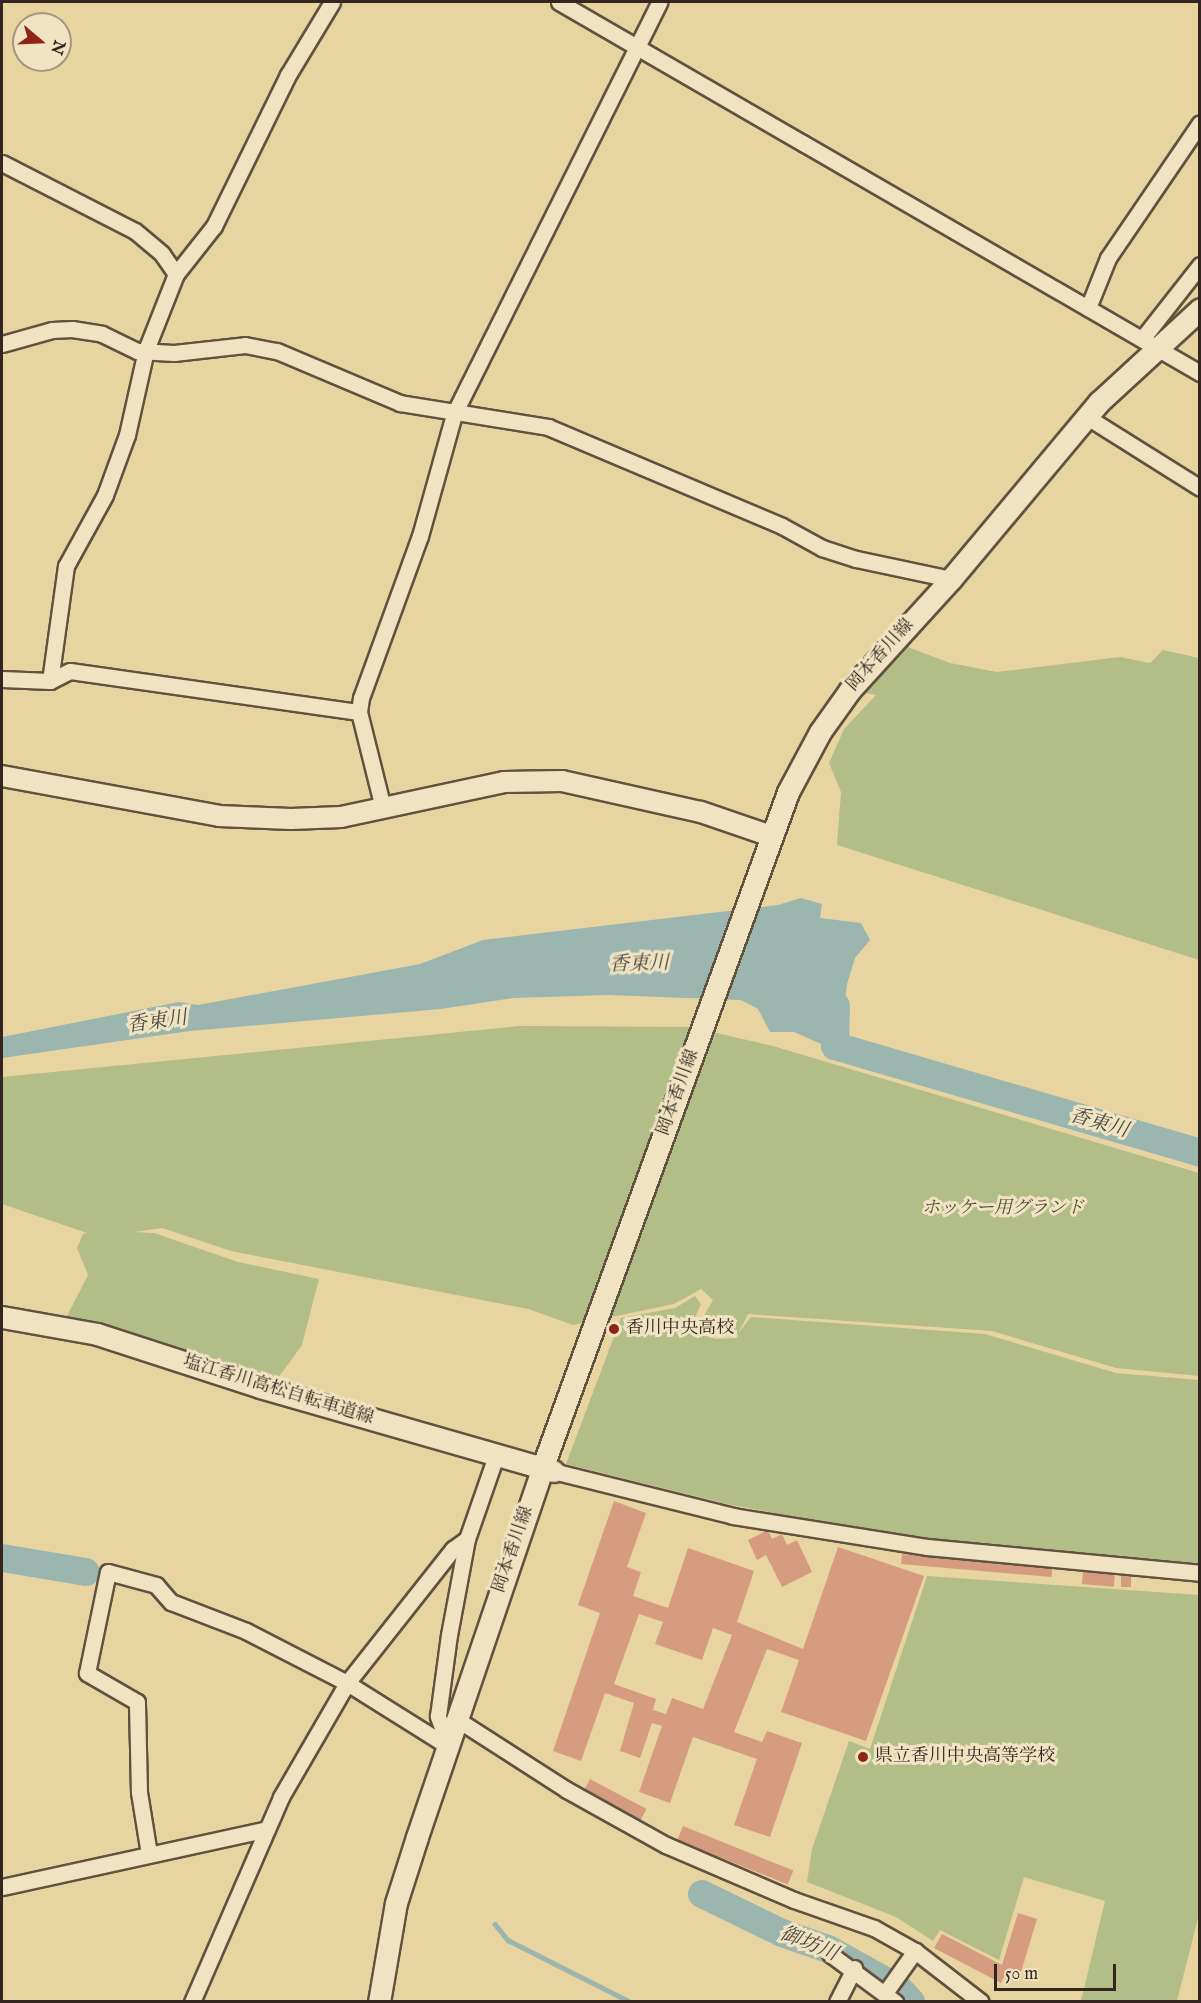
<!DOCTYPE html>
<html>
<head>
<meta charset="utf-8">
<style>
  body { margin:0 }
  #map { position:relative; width:1201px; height:2003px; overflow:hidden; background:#e8d4a1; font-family:"IM FELL English","Noto Serif JP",serif }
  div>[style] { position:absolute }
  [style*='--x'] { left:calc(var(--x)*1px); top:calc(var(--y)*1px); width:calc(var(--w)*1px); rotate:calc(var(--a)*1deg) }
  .green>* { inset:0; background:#b3bd87 }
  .water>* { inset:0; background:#9ab6af }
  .stream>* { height:4.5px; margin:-2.25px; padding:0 2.25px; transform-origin:2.25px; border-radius:2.25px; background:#9ab6af }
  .river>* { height:28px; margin:-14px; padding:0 14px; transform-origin:14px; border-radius:14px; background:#9ab6af }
  .building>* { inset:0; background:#d59c7f; transform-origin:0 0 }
  .roads { filter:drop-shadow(2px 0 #60523f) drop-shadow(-2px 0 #60523f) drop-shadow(0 2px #60523f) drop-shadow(0 -2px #60523f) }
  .minor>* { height:15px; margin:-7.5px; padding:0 7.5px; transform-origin:7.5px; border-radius:7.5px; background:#f0e3c2 }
  .tertiary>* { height:20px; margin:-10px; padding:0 10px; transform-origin:10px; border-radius:10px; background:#f0e3c2 }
  .secondary>* { height:21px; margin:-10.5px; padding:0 10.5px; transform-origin:10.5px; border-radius:10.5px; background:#f0e3c2 }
  .dots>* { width:16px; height:16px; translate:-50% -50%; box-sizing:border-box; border:3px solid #f0e3c2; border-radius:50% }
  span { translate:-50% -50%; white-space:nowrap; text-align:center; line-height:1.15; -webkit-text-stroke:6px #f0e3c2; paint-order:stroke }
  .street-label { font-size:18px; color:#32261e }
  .park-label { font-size:18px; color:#524c38; font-style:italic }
  .poi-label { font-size:18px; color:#32261e }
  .left { translate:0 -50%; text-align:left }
  .water-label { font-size:20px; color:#4c4a42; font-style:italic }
  .frame { position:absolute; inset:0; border:3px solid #32261e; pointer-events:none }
  .north { position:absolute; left:12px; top:12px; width:60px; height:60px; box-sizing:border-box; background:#f0e3c2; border:2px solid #a49780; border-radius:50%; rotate:109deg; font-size:16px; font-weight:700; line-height:24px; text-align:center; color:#32261e }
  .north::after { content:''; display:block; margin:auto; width:21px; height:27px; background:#8f2418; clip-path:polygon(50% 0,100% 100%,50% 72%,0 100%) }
  .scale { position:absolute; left:994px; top:1964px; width:122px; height:27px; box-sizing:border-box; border:3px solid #32261e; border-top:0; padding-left:8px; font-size:18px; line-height:21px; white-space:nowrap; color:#32261e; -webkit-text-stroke:4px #f0e3c2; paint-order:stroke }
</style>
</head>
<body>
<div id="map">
  <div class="green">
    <i style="clip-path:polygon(905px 646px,950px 663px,997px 672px,1120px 657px,1150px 663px,1163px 650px,1199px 658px,1199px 960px,837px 845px,841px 792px,829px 763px,844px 729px,876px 695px,864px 693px)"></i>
    <i style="clip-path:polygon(519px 1026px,691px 1027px,773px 1046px,1199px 1173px,1199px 1376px,1116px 1368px,992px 1331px,748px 1314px,738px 1334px,751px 1317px,985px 1334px,1116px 1373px,1199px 1380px,1199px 1568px,926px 1542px,727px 1504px,566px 1464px,621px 1318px,675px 1308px,695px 1296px,701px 1304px,693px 1322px,699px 1334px,716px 1339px,737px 1338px,738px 1335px,702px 1330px,702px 1319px,713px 1300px,701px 1289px,674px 1304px,573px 1325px,528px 1309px,231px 1251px,162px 1228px,135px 1232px,154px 1233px,238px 1262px,319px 1279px,302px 1345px,278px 1378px,66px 1318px,88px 1275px,77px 1248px,83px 1234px,87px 1233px,2px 1204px,2px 1077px)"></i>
    <i style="clip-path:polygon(927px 1576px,1199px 1595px,1200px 1910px,1177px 2001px,1081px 2001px,1105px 1901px,1024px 1877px,999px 1960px,940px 1930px,933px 1941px,896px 1917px,807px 1882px,812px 1849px,849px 1741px,870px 1749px)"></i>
  </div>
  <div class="water">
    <i style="clip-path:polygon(801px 898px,822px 904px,820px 918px,861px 923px,870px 940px,855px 958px,847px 984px,842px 1026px,835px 1046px,828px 1047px,794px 1032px,770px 1032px,758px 1009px,741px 1000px,608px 995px,513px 998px,441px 1009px,190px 1031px,2px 1058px,2px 1037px,179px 1002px,198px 1005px,420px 964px,483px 940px,778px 905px)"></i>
  </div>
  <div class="stream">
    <i style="--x:495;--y:1924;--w:21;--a:51"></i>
    <i style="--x:508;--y:1940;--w:138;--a:26.8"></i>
  </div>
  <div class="river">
    <i style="--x:836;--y:1006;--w:40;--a:91.4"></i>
    <i style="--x:835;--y:1046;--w:380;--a:16.3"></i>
    <i style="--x:2;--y:1558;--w:85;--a:9.5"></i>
    <i style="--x:702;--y:1894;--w:89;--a:26"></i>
    <i style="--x:782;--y:1933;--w:49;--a:19.2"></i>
    <i style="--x:828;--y:1949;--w:80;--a:29.1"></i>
    <i style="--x:898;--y:1988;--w:19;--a:47"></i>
  </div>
  <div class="building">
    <i style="clip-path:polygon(evenodd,614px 1501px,646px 1513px,627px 1567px,641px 1572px,633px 1596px,668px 1608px,688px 1548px,754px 1571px,737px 1622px,803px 1649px,838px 1547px,924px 1576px,866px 1741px,781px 1712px,799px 1660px,767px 1649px,734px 1732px,762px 1742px,767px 1731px,802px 1743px,770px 1837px,734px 1825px,757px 1759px,693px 1737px,670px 1803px,639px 1792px,662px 1726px,652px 1723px,640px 1758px,620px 1751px,634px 1703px,605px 1693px,581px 1761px,553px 1751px,600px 1613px,578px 1605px,614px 1501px,639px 1614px,663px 1622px,655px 1644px,702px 1660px,713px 1628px,732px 1635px,703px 1709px,672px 1698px,666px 1714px,653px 1710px,656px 1699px,614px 1684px,639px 1614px)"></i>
    <i style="clip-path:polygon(768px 1530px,772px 1539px,782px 1534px,787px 1545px,797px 1540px,812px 1572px,782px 1587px,766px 1555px,757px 1560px,748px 1540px)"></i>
    <i style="left:902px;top:1554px;width:151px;height:10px;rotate:5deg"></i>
    <i style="left:1083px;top:1571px;width:32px;height:13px;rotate:5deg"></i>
    <i style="left:1121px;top:1575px;width:10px;height:12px"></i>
    <i style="left:590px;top:1779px;width:64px;height:13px;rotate:28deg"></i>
    <i style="left:683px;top:1826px;width:119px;height:15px;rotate:22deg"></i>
    <i style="clip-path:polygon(1018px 1913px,1037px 1919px,1021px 1972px,1008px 1968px,1001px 1983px,934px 1948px,942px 1934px,1002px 1965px)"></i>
  </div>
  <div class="roads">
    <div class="minor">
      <i style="--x:559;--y:2;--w:741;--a:30.06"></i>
      <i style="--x:2;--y:163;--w:149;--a:27.1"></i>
      <i style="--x:135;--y:231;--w:35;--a:40"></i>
      <i style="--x:162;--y:254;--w:24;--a:55"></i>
      <i style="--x:1088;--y:308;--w:54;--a:-68.2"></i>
      <i style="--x:1108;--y:258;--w:163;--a:-55.7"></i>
      <i style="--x:1142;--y:339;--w:94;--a:-51.9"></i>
      <i style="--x:2;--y:344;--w:52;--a:-15.6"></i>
      <i style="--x:52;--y:330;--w:20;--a:-3"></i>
      <i style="--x:72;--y:329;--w:30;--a:9"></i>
      <i style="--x:102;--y:334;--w:39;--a:26"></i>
      <i style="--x:137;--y:351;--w:37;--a:3"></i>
      <i style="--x:174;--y:353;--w:71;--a:-6.4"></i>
      <i style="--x:245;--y:345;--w:33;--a:11"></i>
      <i style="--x:277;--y:351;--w:134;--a:22.9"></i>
      <i style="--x:400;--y:403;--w:150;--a:9.2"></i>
      <i style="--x:548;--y:427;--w:254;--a:22.9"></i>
      <i style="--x:782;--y:526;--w:46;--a:28.8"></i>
      <i style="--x:822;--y:548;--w:36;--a:18"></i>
      <i style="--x:856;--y:559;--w:97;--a:11.9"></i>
      <i style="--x:1087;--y:417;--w:133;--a:32.1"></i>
      <i style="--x:2;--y:679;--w:48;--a:2.4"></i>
      <i style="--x:50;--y:681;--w:22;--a:-27"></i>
      <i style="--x:70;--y:671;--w:292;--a:8.1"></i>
      <i style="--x:50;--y:681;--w:116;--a:-82.1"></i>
      <i style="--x:66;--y:566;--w:81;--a:-61.2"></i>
      <i style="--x:105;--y:495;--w:64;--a:-69.9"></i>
      <i style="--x:127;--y:435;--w:87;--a:-77.4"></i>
      <i style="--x:146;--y:350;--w:82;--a:-68.5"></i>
      <i style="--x:176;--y:274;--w:61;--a:-51.6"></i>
      <i style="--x:214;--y:226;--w:168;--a:-63.9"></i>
      <i style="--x:288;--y:75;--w:85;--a:-58.9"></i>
      <i style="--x:383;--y:808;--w:99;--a:-104"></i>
      <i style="--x:359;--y:712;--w:14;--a:-82"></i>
      <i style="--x:361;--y:698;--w:172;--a:-70"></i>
      <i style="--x:420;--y:536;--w:127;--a:-74.4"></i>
      <i style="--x:454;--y:414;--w:460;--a:-63.5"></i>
      <i style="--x:553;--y:1471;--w:186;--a:14"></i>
      <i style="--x:733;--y:1516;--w:196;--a:9.1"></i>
      <i style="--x:927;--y:1547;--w:274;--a:5.4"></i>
      <i style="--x:458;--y:1720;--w:130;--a:32.7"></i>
      <i style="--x:567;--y:1790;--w:113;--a:29.1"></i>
      <i style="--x:666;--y:1845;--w:139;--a:23.3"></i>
      <i style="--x:794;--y:1900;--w:85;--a:19.3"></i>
      <i style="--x:874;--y:1928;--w:47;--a:29.3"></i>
      <i style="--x:915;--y:1951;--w:83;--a:37.7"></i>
      <i style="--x:449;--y:1747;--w:33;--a:-110"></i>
      <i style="--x:438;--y:1716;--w:82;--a:-82.3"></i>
      <i style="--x:449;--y:1635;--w:98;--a:-79.4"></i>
      <i style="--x:467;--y:1539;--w:91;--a:-70.8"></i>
      <i style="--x:149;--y:1854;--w:63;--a:-99.2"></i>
      <i style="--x:139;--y:1792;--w:90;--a:-91.3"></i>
      <i style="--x:137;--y:1702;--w:58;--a:-149.9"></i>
      <i style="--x:87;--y:1673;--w:103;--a:-78.3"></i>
      <i style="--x:108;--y:1572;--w:50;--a:15.2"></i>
      <i style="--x:156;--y:1585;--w:23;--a:49"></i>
      <i style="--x:171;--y:1602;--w:80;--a:21.1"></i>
      <i style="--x:246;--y:1631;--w:114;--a:27.2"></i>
      <i style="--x:347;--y:1683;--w:120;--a:32.1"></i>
      <i style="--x:2;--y:1887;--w:271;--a:-12.3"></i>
      <i style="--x:830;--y:1954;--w:81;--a:36.4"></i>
      <i style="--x:885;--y:1993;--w:52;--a:-54.5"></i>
      <i style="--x:192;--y:2002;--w:223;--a:-66.5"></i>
      <i style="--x:281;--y:1797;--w:132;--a:-59.9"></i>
      <i style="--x:347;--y:1683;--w:171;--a:-51.7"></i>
      <i style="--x:453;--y:1549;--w:17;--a:-36"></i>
      <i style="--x:837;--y:2002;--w:38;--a:-63"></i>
    </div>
    <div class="tertiary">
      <i style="--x:2;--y:776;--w:221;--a:10.4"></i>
      <i style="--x:219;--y:816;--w:72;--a:2.4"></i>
      <i style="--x:291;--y:819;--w:50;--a:-2.3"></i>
      <i style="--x:341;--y:817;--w:167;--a:-12.1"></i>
      <i style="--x:504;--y:782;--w:58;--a:-1"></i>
      <i style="--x:562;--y:781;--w:142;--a:12.6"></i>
      <i style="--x:701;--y:812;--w:74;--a:18.9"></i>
    </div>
    <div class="secondary">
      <i style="--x:2;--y:1317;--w:97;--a:10.1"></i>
      <i style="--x:97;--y:1334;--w:171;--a:18"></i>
      <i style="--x:260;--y:1387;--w:305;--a:16"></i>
      <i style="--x:379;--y:2002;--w:100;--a:-80.3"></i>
      <i style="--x:396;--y:1903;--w:69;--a:-72.3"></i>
      <i style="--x:417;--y:1837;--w:392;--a:-71.2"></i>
      <i style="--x:543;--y:1466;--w:717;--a:-70.02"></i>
      <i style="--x:788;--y:792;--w:68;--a:-61.9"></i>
      <i style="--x:820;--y:732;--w:52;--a:-54.5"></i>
      <i style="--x:850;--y:690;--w:150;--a:-47.7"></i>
      <i style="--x:951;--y:579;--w:231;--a:-50.1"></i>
      <i style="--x:1099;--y:402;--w:137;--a:-42.6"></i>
    </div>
  </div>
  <div class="dots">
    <i style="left:614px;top:1329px;background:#8f2418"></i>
    <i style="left:863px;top:1757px;background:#8f2418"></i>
  </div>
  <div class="street-label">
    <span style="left:881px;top:656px;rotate:-48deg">岡本香川線</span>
    <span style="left:679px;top:1093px;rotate:-70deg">岡本香川線</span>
    <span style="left:278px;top:1391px;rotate:17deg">塩江香川高松自転車道線</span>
    <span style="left:514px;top:1550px;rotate:-71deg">岡本香川線</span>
  </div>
  <div class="park-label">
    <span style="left:1003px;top:1209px">ホッケー用グランド</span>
  </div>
  <div class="poi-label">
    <span class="left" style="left:626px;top:1329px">香川中央高校</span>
    <span class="left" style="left:875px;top:1757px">県立香川中央高等学校</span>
  </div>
  <div class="water-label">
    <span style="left:639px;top:964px;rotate:-2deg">香東川</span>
    <span style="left:157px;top:1022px;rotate:-8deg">香東川</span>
    <span style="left:1099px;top:1123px;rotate:16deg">香東川</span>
    <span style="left:809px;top:1944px;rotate:22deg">御坊川</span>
  </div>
  <div class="frame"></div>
  <div class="north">N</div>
  <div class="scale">50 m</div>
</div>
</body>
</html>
